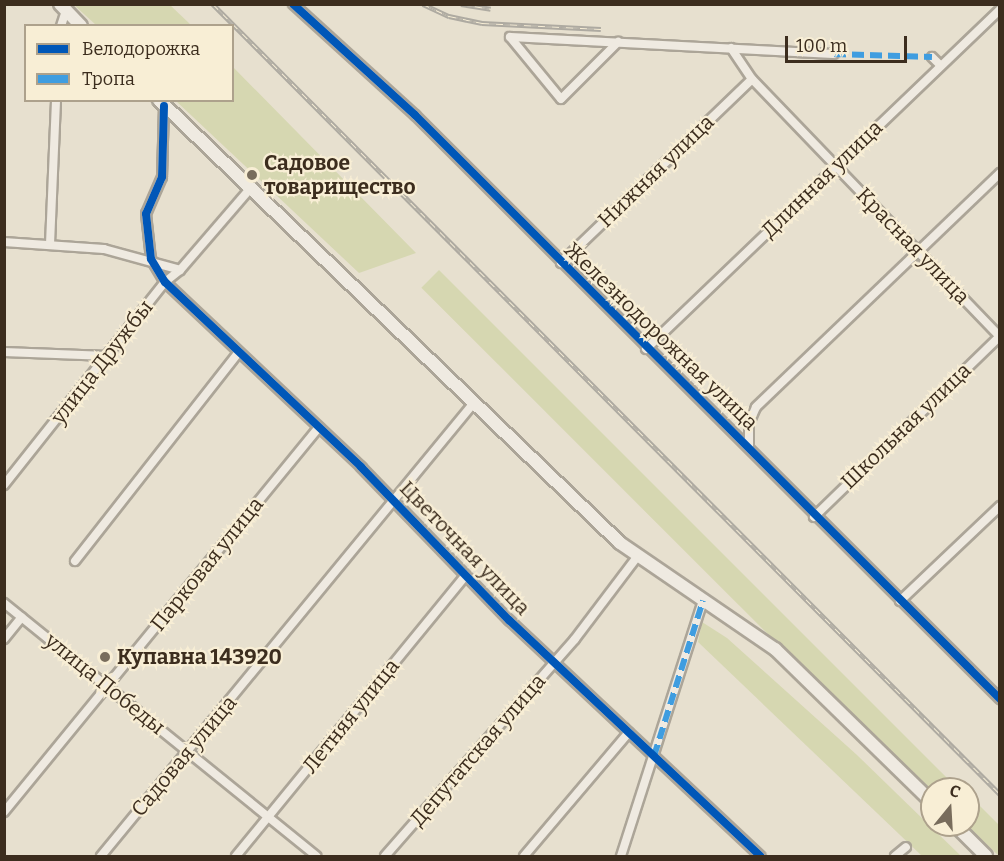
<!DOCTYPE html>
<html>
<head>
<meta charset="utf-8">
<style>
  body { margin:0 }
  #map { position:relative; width:1004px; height:861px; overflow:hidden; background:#e7e0cf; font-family:Bitter,serif }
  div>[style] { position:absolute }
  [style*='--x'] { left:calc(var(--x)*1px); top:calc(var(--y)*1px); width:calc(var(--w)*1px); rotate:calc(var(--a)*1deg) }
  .green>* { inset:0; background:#d6d7b1; transform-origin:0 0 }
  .roads { filter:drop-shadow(2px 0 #aca598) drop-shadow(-2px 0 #aca598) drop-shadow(0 2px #aca598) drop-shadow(0 -2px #aca598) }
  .street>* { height:8px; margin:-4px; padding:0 4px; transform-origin:4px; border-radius:4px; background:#efeae1 }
  .secondary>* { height:12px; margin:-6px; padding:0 6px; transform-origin:6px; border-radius:6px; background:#efeae1 }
  .rail>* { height:4.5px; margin-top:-2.25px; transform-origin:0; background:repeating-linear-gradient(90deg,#f8eed5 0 7px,#aeaaa1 0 14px); box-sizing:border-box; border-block:2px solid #aeaaa1 }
  .quiet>* { height:6px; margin-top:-3px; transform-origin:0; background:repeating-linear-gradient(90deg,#3f9de0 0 12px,transparent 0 18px) }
  .cycleway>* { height:8px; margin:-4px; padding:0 4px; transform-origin:4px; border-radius:4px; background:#0057b8 }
  .dots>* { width:16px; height:16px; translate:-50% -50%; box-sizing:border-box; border:3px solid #f8eed5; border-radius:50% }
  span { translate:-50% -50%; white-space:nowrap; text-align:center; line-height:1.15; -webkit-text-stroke:4.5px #f8eed5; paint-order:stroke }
  .poi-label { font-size:21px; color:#3c2d1e; font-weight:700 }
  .left { translate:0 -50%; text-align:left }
  .street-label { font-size:21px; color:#3c2d1e }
  .frame { position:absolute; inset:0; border:6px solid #3c2d1e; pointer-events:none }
  .legend { position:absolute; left:24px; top:24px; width:210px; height:78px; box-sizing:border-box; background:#f8eed5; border:2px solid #ada18c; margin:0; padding:8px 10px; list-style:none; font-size:18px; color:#3c2d1e }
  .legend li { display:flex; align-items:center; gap:12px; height:30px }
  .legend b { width:30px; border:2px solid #ada18c }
  .north { position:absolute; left:920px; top:777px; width:60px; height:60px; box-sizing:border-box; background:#f8eed5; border:2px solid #ada18c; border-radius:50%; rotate:18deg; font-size:16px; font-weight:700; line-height:24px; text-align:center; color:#3c2d1e }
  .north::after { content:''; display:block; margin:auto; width:21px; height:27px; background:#786c5c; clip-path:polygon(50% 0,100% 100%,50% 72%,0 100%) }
  .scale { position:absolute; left:785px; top:36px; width:122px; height:27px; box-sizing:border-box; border:3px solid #3c2d1e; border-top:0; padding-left:8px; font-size:18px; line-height:21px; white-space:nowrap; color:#3c2d1e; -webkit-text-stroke:4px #f8eed5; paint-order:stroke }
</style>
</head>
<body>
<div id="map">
  <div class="green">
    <i style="clip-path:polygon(74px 5px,170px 5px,191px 25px,96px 25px)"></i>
    <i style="clip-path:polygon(233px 67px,416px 253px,359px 273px,176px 101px,232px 100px)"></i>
    <i style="left:439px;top:270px;width:738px;height:25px;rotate:45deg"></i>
    <i style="clip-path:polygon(702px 622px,727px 638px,857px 755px,961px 856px,922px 856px,698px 642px)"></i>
    <i style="clip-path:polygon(968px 794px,999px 825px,999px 856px,966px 825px)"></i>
  </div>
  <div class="roads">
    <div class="street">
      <i style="--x:293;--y:4;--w:165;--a:42.3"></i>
      <i style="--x:415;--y:115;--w:827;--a:44.95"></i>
      <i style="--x:61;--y:26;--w:16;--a:-72"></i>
      <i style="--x:510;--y:37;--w:324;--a:3"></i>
      <i style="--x:510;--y:37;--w:80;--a:50.6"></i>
      <i style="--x:561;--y:99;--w:81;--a:-45"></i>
      <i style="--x:731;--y:48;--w:37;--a:56"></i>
      <i style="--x:752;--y:79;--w:358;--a:46.1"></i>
      <i style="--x:932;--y:57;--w:11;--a:45"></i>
      <i style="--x:164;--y:106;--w:71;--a:91.6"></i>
      <i style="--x:162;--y:177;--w:40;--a:113.4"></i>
      <i style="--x:146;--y:214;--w:45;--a:83.7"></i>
      <i style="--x:151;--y:259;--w:27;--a:59"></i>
      <i style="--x:165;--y:282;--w:270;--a:43.3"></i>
      <i style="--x:361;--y:467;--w:213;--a:46"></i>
      <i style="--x:509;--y:620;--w:345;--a:43.2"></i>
      <i style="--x:4;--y:242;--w:100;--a:4"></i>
      <i style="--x:104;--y:249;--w:79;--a:15.4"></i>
      <i style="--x:50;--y:244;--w:144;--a:-87.6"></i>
      <i style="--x:561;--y:263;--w:265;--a:-43.9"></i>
      <i style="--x:646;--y:349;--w:490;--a:-43.8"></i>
      <i style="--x:4;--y:352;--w:104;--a:2.2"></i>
      <i style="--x:749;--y:447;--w:24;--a:-90"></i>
      <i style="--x:749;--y:423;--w:17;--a:-66"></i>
      <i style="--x:756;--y:407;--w:338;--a:-43.8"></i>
      <i style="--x:4;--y:485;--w:259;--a:-51.6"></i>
      <i style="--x:165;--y:282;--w:19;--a:-39"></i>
      <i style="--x:180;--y:270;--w:107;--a:-49.2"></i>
      <i style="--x:814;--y:517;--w:260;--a:-44.2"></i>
      <i style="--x:75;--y:561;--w:264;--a:-51.9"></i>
      <i style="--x:900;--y:601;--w:138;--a:-43.5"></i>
      <i style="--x:4;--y:603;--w:402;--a:39"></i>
      <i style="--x:4;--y:639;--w:28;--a:-51"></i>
      <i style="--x:4;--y:812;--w:497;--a:-50.7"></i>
      <i style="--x:101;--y:856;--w:585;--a:-50.55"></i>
      <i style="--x:236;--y:856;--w:362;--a:-50.7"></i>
      <i style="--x:385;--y:856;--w:288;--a:-48.8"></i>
      <i style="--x:575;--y:639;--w:103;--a:-52.9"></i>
      <i style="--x:524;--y:856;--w:162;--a:-49.7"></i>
      <i style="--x:621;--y:856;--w:268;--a:-72.2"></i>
      <i style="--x:895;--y:856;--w:14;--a:-39"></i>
    </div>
    <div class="secondary">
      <i style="--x:60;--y:4;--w:30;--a:46"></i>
      <i style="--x:159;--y:100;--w:639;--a:43.86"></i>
      <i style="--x:620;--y:543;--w:188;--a:34.4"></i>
      <i style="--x:775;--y:649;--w:219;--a:44.3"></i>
      <i style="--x:955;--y:825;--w:44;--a:45"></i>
    </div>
  </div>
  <div class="rail">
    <i style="--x:213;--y:4;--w:1115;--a:45.11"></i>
    <i style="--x:423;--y:4;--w:29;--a:25"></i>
    <i style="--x:449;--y:16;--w:34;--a:12"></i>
    <i style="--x:482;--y:23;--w:119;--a:2.9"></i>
    <i style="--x:461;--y:4;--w:30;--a:9"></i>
  </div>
  <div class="quiet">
    <i style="--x:834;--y:54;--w:98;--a:1.8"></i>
    <i style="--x:654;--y:756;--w:163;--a:-72.5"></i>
  </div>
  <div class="cycleway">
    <i style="--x:293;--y:4;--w:165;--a:42.3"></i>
    <i style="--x:415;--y:115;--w:827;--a:44.95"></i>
    <i style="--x:164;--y:106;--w:71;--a:91.6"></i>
    <i style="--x:162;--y:177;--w:40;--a:113.4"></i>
    <i style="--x:146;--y:214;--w:45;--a:83.7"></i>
    <i style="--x:151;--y:259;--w:27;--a:59"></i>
    <i style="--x:165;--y:282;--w:270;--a:43.3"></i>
    <i style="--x:361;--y:467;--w:213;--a:46"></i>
    <i style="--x:509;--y:620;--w:345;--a:43.2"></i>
  </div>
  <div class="dots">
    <i style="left:252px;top:175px;background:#786c5c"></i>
    <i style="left:105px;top:657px;background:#786c5c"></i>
  </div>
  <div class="poi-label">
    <span class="left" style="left:264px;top:175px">Садовое<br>товарищество</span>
    <span class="left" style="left:117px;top:657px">Купавна 143920</span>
  </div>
  <div class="street-label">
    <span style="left:656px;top:171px;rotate:-44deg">Нижняя улица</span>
    <span style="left:822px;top:179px;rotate:-44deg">Длинная улица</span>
    <span style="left:913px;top:246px;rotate:46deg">Красная улица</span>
    <span style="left:661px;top:336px;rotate:44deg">Железнодорожная улица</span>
    <span style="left:102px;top:362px;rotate:-52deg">улица Дружбы</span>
    <span style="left:906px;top:426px;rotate:-44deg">Школьная улица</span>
    <span style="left:465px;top:548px;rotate:46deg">Цветочная улица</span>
    <span style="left:207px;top:564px;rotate:-51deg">Парковая улица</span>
    <span style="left:105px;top:684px;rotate:39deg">улица Победы</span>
    <span style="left:351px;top:716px;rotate:-51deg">Летняя улица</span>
    <span style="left:478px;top:750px;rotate:-49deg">Депутатская улица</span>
    <span style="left:184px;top:756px;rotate:-50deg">Садовая улица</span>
  </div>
  <div class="frame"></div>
  <ul class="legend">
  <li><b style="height:8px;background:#0057b8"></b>Велодорожка</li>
  <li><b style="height:8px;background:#3f9de0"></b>Тропа</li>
  </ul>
  <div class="north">С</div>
  <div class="scale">100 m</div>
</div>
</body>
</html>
